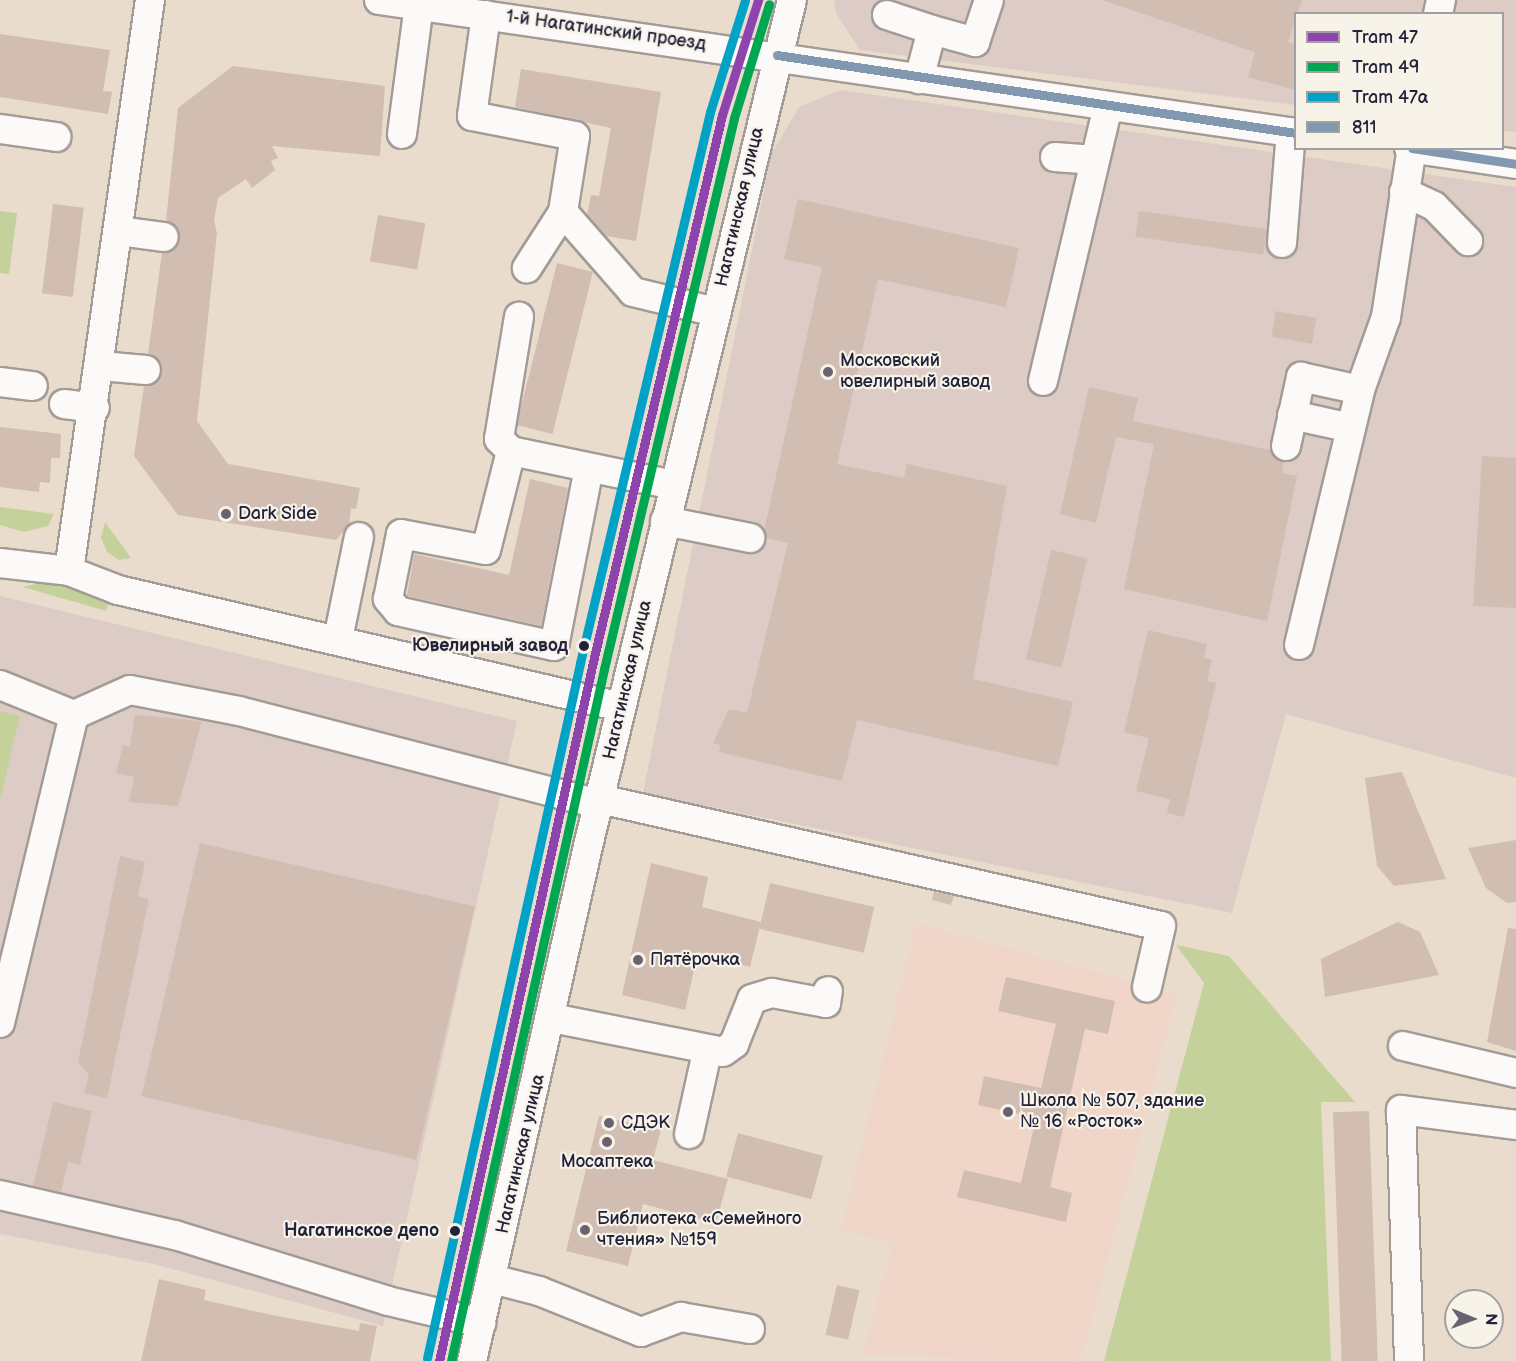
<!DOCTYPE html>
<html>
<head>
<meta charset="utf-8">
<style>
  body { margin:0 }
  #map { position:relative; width:1516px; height:1361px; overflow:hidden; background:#e9dccd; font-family:"Balsamiq Sans",sans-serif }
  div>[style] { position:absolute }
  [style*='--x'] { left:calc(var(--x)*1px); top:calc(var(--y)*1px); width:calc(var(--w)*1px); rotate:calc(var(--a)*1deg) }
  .built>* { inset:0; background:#f0d6c8 }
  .industrial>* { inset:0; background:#dcccc5 }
  .green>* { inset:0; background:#c4d19a }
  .building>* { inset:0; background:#d1bdb2; transform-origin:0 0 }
  .roads { filter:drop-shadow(2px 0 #a39b95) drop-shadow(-2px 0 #a39b95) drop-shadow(0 2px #a39b95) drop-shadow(0 -2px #a39b95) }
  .minor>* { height:28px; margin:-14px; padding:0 14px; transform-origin:14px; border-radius:14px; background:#fcfaf8 }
  .bus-1>* { height:9px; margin:-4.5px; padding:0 4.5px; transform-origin:4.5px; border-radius:4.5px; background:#8298b1 }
  .tram-1>* { height:9px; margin:-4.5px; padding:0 4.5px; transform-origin:4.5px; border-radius:4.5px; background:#8e44ad }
  .tram-2>* { height:9px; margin:-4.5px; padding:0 4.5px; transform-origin:4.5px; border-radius:4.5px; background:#00a651 }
  .tram-3>* { height:9px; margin:-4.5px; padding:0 4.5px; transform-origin:4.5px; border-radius:4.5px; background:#02a2c7 }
  .dots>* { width:16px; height:16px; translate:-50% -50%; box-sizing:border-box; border:3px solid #f7f3e8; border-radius:50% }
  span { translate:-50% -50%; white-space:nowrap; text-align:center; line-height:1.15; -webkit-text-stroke:4.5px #f7f3e8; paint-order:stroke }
  .street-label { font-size:18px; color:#22223b }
  .poi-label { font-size:18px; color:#22223b }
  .left { translate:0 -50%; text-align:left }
  .stop-label { font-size:18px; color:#22223b; font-weight:700 }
  .right { translate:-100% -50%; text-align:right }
  .legend { position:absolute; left:1294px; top:12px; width:210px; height:138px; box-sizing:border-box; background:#f7f3e8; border:2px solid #a29fa3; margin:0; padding:8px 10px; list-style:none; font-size:18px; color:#22223b }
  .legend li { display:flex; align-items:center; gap:12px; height:30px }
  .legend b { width:30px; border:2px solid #a29fa3 }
  .north { position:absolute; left:1444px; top:1289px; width:60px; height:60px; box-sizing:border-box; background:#f7f3e8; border:2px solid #a29fa3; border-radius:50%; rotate:91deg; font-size:16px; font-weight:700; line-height:24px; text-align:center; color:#22223b }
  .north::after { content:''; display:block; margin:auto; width:21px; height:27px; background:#68636e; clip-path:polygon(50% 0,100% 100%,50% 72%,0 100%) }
</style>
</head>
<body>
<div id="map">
  <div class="built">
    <i style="clip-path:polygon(916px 923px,1177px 994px,1081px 1361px,863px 1355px,893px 1243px,841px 1230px)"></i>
  </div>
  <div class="industrial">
    <i style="clip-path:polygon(834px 0,1516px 0,1516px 132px,1503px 131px,1502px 14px,1296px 14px,1295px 105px,860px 50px,836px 13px)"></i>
    <i style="clip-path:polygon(840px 90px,1516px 187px,1516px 778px,1286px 714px,1232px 913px,643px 793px,771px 155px,799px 107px)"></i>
    <i style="clip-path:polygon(0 596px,517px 721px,383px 1326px,154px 1264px,0 1234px)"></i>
  </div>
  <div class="green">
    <i style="clip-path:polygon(0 211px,17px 213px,9px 274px,0 273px)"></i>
    <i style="clip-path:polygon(0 507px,54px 514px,48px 526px,24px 532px,0 525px)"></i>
    <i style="clip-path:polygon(105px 522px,131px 558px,119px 560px,107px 552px,101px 537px)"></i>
    <i style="clip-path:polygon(53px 580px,110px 597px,106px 611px,23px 587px)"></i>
    <i style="clip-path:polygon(0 711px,20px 716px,0 800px)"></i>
    <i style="clip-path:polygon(1176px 945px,1229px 956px,1355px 1102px,1321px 1102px,1331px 1361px,1104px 1361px,1204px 983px)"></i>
  </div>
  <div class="building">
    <i style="clip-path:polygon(1102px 0,1302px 0,1288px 42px,1296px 45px,1296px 90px,1248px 77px,1255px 52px)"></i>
    <i style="clip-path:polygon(0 34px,110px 50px,103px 91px,112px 92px,108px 114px,0 97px)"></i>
    <i style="clip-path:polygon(233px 66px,385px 86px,380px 156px,272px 146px,278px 158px,271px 161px,275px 170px,252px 188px,246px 179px,218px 198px,214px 221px,217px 233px,197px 421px,228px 464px,360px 488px,356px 509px,351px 508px,349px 525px,336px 540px,178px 515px,134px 456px,144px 386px,153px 385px,162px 372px,161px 363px,148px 354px,162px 253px,177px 247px,180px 239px,174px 224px,166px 221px,178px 108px)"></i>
    <i style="clip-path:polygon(521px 69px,661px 92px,636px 241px,606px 236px,587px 215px,591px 195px,599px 196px,611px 128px,515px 107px)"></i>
    <i style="clip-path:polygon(798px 199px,1019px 248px,1006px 307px,878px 279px,837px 464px,904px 478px,907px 464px,1007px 486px,973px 679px,1073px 702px,1058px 766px,857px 720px,842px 781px,719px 752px,721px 745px,713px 743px,729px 709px,747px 713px,788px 543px,766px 538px,764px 531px,822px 267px,784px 259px)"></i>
    <i style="left:53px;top:204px;width:31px;height:90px;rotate:7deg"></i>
    <i style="left:1139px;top:211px;width:129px;height:26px;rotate:8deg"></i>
    <i style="left:378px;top:215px;width:48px;height:47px;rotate:10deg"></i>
    <i style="left:557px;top:263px;width:37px;height:167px;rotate:14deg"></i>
    <i style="left:1276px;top:311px;width:41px;height:26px;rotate:10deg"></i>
    <i style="clip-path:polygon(1089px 387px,1138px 398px,1133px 421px,1270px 450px,1284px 462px,1282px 473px,1297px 476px,1267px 621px,1124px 589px,1154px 444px,1116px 437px,1096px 523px,1060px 514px)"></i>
    <i style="clip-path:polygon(0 427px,61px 434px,60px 458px,51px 458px,50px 483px,40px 482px,39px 492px,0 487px)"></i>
    <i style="clip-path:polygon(1482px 456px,1516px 458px,1516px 608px,1473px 606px)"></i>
    <i style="clip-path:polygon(530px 479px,568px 488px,541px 626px,407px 596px,414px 554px,509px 575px)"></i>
    <i style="left:1051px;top:550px;width:37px;height:112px;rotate:13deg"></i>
    <i style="clip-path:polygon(1148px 630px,1207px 644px,1204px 658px,1212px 660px,1207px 681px,1216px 683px,1184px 817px,1167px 813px,1170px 799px,1136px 791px,1149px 738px,1124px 732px)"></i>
    <i style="clip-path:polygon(135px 715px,202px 721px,178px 806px,129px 802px,134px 777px,116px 773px,123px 745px,130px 747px)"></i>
    <i style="clip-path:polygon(1402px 772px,1446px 879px,1394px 886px,1377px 866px,1365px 778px)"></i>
    <i style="clip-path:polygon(1516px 840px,1516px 902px,1507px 903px,1486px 888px,1468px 848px)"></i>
    <i style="left:200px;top:843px;width:282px;height:260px;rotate:13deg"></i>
    <i style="clip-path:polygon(120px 856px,145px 862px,138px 896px,149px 899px,107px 1098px,84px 1093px,89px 1075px,78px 1062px)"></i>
    <i style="clip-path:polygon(651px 863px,708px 877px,702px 907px,761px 922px,750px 967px,698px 952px,685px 1010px,622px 995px)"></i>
    <i style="left:770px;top:883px;width:107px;height:47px;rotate:13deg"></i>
    <i style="clip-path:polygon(934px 892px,954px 896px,951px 905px,932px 900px)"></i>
    <i style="clip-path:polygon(1398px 922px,1420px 932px,1439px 975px,1325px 997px,1321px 959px)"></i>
    <i style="clip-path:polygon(1508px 928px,1516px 929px,1516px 1051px,1487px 1042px)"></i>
    <i style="clip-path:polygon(1006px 977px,1115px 1001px,1108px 1034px,1085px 1029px,1050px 1187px,1072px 1193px,1066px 1222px,957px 1197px,964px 1170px,1021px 1183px,1036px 1118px,978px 1105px,984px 1076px,1041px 1088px,1056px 1024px,998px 1011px)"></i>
    <i style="clip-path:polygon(53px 1102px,92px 1111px,80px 1165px,68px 1162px,61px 1192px,33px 1186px)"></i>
    <i style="left:1369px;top:1111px;width:250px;height:36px;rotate:88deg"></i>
    <i style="clip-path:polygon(599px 1116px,661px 1130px,653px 1160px,728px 1179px,716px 1223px,643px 1204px,628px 1266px,566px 1251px)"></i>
    <i style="left:738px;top:1133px;width:88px;height:45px;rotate:15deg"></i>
    <i style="clip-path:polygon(159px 1279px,206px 1290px,204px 1300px,277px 1316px,359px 1331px,360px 1323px,377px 1326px,370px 1361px,141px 1361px)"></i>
    <i style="left:837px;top:1285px;width:23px;height:51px;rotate:13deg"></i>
  </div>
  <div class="roads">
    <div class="minor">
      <i style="--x:379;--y:0;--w:927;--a:8.25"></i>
      <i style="--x:1438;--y:14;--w:14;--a:-78"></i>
      <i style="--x:486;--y:15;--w:102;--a:97.9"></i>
      <i style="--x:472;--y:116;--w:105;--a:11"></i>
      <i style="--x:575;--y:136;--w:77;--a:99"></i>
      <i style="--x:563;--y:212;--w:67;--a:122.7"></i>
      <i style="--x:887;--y:15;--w:47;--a:18.4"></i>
      <i style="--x:932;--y:30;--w:51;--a:104.9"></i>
      <i style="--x:932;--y:30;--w:45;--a:15.6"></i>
      <i style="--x:975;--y:42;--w:44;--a:-71.6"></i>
      <i style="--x:0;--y:129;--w:57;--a:8.1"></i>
      <i style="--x:402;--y:134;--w:130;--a:-82.5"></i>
      <i style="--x:1409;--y:148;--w:108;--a:8.5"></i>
      <i style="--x:1055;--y:157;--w:40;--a:4.3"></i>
      <i style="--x:1404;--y:192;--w:33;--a:25"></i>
      <i style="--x:1434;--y:206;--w:49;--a:45.8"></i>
      <i style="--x:563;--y:212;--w:106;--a:48.8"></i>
      <i style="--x:633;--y:292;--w:84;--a:13.7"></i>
      <i style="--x:119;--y:231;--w:45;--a:7.6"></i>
      <i style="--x:1282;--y:243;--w:111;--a:-85.4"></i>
      <i style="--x:101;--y:366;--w:45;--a:5.1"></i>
      <i style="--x:1043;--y:381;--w:282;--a:-76.7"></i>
      <i style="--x:0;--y:382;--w:33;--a:7"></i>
      <i style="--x:64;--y:404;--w:31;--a:7"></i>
      <i style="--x:1292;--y:415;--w:60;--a:12.4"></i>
      <i style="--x:1286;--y:446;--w:71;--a:-77.7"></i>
      <i style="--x:1301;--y:377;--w:60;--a:12.4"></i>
      <i style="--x:511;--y:451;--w:17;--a:-135"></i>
      <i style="--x:499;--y:439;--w:124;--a:-80.7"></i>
      <i style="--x:589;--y:468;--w:181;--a:101.1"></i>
      <i style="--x:554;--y:646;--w:160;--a:-167.4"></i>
      <i style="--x:398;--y:611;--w:16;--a:-130"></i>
      <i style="--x:388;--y:599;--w:66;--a:-78.7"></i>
      <i style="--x:401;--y:534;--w:86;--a:10.7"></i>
      <i style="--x:486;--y:550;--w:102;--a:-75.8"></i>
      <i style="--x:511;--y:451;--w:167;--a:11.8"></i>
      <i style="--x:665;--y:521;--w:87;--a:11.3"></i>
      <i style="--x:0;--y:563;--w:69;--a:6.6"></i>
      <i style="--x:69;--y:571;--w:53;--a:21.2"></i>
      <i style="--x:118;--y:590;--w:516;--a:13.09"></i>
      <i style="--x:69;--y:571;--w:577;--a:-81.93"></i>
      <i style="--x:338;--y:639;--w:104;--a:-78.4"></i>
      <i style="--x:1299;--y:645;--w:262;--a:-76.5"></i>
      <i style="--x:1360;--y:390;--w:77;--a:-70.4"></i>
      <i style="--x:1386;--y:317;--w:171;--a:-81.3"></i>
      <i style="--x:0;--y:685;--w:80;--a:22.1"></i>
      <i style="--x:600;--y:799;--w:575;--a:12.76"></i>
      <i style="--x:1161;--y:926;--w:63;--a:102.9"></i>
      <i style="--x:552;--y:1018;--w:174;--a:11.2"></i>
      <i style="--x:723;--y:1052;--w:14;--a:-36"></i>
      <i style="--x:734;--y:1044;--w:48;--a:-68.2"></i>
      <i style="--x:752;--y:999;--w:21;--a:-17"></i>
      <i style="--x:772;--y:993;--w:55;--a:10.5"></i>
      <i style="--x:826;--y:1003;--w:12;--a:-81"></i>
      <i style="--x:0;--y:1023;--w:317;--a:-76.5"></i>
      <i style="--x:74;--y:715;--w:61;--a:-24.1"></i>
      <i style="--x:130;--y:690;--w:111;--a:10.9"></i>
      <i style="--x:239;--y:711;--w:372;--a:14.5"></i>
      <i style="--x:1403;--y:1046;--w:116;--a:13.4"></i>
      <i style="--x:689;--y:1134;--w:84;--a:-77.6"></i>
      <i style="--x:0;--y:1195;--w:180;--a:12.9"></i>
      <i style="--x:175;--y:1235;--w:223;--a:17.2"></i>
      <i style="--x:388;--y:1301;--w:96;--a:13.3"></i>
      <i style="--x:492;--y:1279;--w:49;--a:14.3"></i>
      <i style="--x:539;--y:1291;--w:110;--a:21.9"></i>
      <i style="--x:641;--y:1332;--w:43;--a:-20.6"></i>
      <i style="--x:681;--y:1317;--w:70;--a:9.9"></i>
      <i style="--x:472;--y:1361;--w:532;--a:-77.3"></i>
      <i style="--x:589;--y:842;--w:866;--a:-76.45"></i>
      <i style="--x:1409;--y:1361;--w:251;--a:-91.8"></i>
      <i style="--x:1401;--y:1110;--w:116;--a:7.4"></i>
    </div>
  </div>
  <div class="bus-1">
    <i style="--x:777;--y:55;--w:525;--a:8.55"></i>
    <i style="--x:1412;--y:148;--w:105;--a:8.7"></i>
  </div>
  <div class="tram-1">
    <i style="--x:439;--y:1361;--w:712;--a:-77.58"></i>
    <i style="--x:592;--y:666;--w:566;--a:-76.72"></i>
    <i style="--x:722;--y:115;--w:121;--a:-72.6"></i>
  </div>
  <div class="tram-2">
    <i style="--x:451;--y:1361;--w:709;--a:-77.53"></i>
    <i style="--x:604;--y:669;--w:566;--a:-76.72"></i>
    <i style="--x:734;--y:118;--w:119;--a:-72.9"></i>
  </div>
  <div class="tram-3">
    <i style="--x:427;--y:1358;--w:712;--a:-77.58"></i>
    <i style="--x:580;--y:663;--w:566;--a:-76.72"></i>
    <i style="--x:710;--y:112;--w:117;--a:-72.6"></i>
  </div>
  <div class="dots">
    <i style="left:828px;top:372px;background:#68636e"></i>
    <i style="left:226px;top:514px;background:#68636e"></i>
    <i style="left:584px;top:646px;background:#22223b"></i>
    <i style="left:638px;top:960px;background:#68636e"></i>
    <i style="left:1008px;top:1112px;background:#68636e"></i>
    <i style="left:609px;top:1123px;background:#68636e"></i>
    <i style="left:607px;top:1142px;background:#68636e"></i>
    <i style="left:585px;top:1230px;background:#68636e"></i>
    <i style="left:455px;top:1231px;background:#22223b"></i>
  </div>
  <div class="street-label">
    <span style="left:606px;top:31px;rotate:8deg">1-й Нагатинский проезд</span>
    <span style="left:740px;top:207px;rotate:-77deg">Нагатинская улица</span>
    <span style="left:628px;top:680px;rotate:-77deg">Нагатинская улица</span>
    <span style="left:521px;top:1154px;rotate:-77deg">Нагатинская улица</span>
  </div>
  <div class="poi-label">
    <span class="left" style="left:840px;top:372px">Московский<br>ювелирный завод</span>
    <span class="left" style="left:238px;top:514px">Dark Side</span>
    <span class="left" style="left:650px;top:960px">Пятёрочка</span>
    <span class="left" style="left:1020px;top:1112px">Школа № 507, здание<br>№ 16 «Росток»</span>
    <span class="left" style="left:621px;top:1123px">СДЭК</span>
    <span style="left:607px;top:1162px">Мосаптека</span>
    <span class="left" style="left:597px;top:1230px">Библиотека «Семейного<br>чтения» №159</span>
  </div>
  <div class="stop-label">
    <span class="right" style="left:568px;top:646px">Ювелирный завод</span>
    <span class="right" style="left:439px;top:1231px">Нагатинское депо</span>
  </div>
  <ul class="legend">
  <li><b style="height:8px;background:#8e44ad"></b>Tram 47</li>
  <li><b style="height:8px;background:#00a651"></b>Tram 49</li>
  <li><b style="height:8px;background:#02a2c7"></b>Tram 47а</li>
  <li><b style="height:8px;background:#8298b1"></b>811</li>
  </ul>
  <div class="north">N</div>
</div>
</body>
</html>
